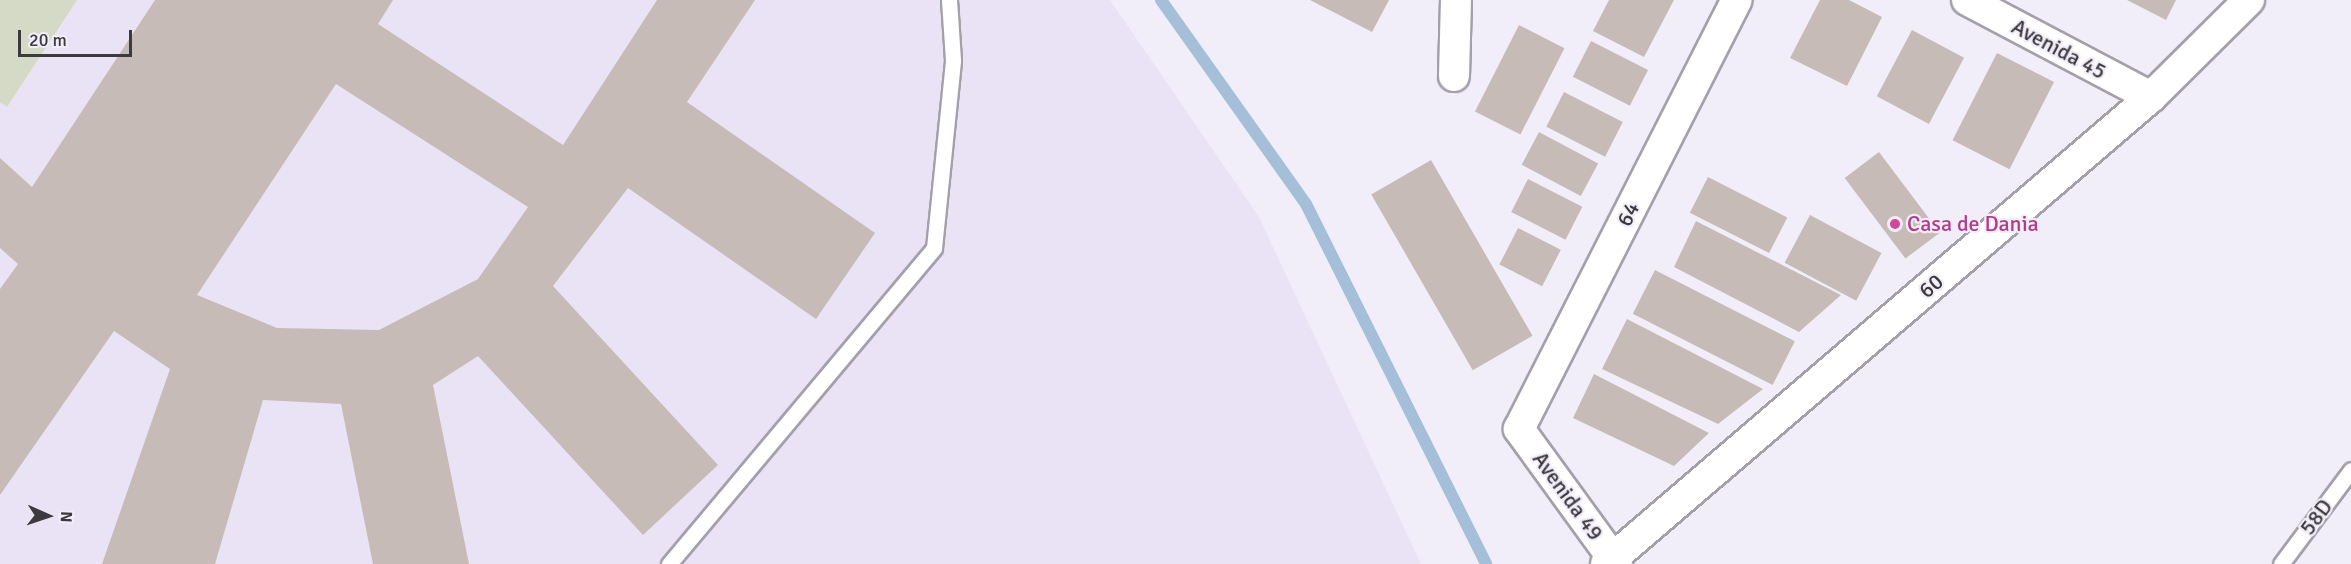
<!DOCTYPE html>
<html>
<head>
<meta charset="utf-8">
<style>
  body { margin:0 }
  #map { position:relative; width:2351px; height:564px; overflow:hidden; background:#f2eef9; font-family:Signika,sans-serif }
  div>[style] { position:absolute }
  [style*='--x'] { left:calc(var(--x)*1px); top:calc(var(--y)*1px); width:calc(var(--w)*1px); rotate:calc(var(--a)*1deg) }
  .built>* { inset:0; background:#eae3f5 }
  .green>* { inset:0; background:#d4dac5 }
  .stream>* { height:12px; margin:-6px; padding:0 6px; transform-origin:6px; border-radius:6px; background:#a5bfd8 }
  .building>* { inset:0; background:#c7bbb7; transform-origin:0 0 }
  .roads { filter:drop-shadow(2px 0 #a3a0aa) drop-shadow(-2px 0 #a3a0aa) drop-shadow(0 2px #a3a0aa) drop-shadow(0 -2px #a3a0aa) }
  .lane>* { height:15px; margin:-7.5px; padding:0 7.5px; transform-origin:7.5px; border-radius:7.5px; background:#fff }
  .street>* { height:30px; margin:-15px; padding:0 15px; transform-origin:15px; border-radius:15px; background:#fff }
  .dots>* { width:16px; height:16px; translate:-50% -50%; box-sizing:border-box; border:3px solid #f2eef9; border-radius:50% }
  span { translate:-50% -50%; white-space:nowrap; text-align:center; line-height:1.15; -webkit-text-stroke:4.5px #f2eef9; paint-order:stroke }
  .street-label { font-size:22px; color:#3c3a3f }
  .hotel-label { font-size:22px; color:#b23c85 }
  .left { translate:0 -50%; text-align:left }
  .north { position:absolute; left:18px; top:486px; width:60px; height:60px; -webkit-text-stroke:4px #f2eef9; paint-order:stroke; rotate:93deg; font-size:16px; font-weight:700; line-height:24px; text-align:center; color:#3c3a3f }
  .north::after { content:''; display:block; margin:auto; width:21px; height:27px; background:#3c3a3f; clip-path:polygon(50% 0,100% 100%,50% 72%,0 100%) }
  .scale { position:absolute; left:18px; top:30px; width:114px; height:27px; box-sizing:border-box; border:3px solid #3c3a3f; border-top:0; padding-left:8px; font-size:18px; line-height:21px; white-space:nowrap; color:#3c3a3f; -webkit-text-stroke:4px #f2eef9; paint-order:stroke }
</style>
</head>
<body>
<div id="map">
  <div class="built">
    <i style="clip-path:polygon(0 0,1110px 0,1259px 217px,1421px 564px,0 564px)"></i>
  </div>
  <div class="green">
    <i style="clip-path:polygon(0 0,77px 0,7px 107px,0 102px)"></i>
  </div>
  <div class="stream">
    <i style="--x:1161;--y:0;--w:250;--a:54.6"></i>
    <i style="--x:1306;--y:204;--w:402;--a:63.4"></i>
  </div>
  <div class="building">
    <i style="clip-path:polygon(evenodd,155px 0,393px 0,378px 24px,563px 145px,657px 0,755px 0,687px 102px,875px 233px,816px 319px,628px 188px,553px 286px,718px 465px,643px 535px,478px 356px,433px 385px,469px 564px,373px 564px,341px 404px,263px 400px,215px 564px,102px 564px,170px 369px,114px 331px,0 495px,0 289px,18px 264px,0 248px,0 158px,32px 187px,155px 0,336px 84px,528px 207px,478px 279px,379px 330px,277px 328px,197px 295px,336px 84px)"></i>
    <i style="clip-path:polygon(1310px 0,1389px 0,1372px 32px)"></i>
    <i style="clip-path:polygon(1609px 0,1674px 0,1644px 57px,1593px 31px)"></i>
    <i style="clip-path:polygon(1820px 0,1849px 0,1882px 17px,1847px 86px,1790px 58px)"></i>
    <i style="clip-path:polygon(2127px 0,2176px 0,2166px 20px)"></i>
    <i style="left:1519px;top:25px;width:51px;height:97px;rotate:27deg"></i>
    <i style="left:1912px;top:30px;width:59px;height:75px;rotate:28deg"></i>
    <i style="left:1591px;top:41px;width:64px;height:40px;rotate:27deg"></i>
    <i style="left:1997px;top:53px;width:64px;height:98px;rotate:27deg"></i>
    <i style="left:1564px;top:92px;width:66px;height:39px;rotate:27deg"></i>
    <i style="left:1539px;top:132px;width:67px;height:37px;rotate:28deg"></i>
    <i style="left:1879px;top:152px;width:101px;height:43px;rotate:53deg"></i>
    <i style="left:1431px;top:160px;width:203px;height:69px;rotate:60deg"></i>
    <i style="left:1708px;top:177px;width:89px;height:40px;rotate:27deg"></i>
    <i style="left:1528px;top:179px;width:61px;height:37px;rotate:27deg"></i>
    <i style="left:1810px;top:215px;width:81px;height:54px;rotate:28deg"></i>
    <i style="clip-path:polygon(1696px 221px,1841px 295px,1799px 332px,1674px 267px)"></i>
    <i style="left:1518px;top:228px;width:48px;height:41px;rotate:27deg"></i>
    <i style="left:1655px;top:270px;width:157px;height:49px;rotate:27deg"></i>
    <i style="clip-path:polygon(1627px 319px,1763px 389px,1718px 424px,1602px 369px)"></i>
    <i style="clip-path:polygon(1594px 374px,1709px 433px,1674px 466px,1573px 418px)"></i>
  </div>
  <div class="roads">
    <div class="lane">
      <i style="--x:669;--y:564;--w:412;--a:-50"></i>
      <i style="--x:934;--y:248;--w:189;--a:-84.2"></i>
      <i style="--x:953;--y:60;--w:60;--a:-93.8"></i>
      <i style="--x:2281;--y:564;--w:117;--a:-53.3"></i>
    </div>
    <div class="street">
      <i style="--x:1967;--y:0;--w:208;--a:27.8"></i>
      <i style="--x:1454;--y:76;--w:76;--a:-88.5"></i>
      <i style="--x:1606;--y:564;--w:718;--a:-40.59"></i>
      <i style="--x:2151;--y:97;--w:138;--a:-44.7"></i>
      <i style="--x:1617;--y:564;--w:167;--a:-126"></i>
      <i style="--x:1519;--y:429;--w:481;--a:-63.1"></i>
    </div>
  </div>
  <div class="dots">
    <i style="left:1895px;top:224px;background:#d1479c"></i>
  </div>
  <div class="street-label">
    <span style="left:2059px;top:49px;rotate:28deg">Avenida 45</span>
    <span style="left:1628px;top:214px;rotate:-63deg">64</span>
    <span style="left:1931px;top:286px;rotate:-41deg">60</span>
    <span style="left:1568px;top:496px;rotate:54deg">Avenida 49</span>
    <span style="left:2316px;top:517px;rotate:-53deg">58D</span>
  </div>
  <div class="hotel-label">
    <span class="left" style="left:1907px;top:224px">Casa de Dania</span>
  </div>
  <div class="north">N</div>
  <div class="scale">20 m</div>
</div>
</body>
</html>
